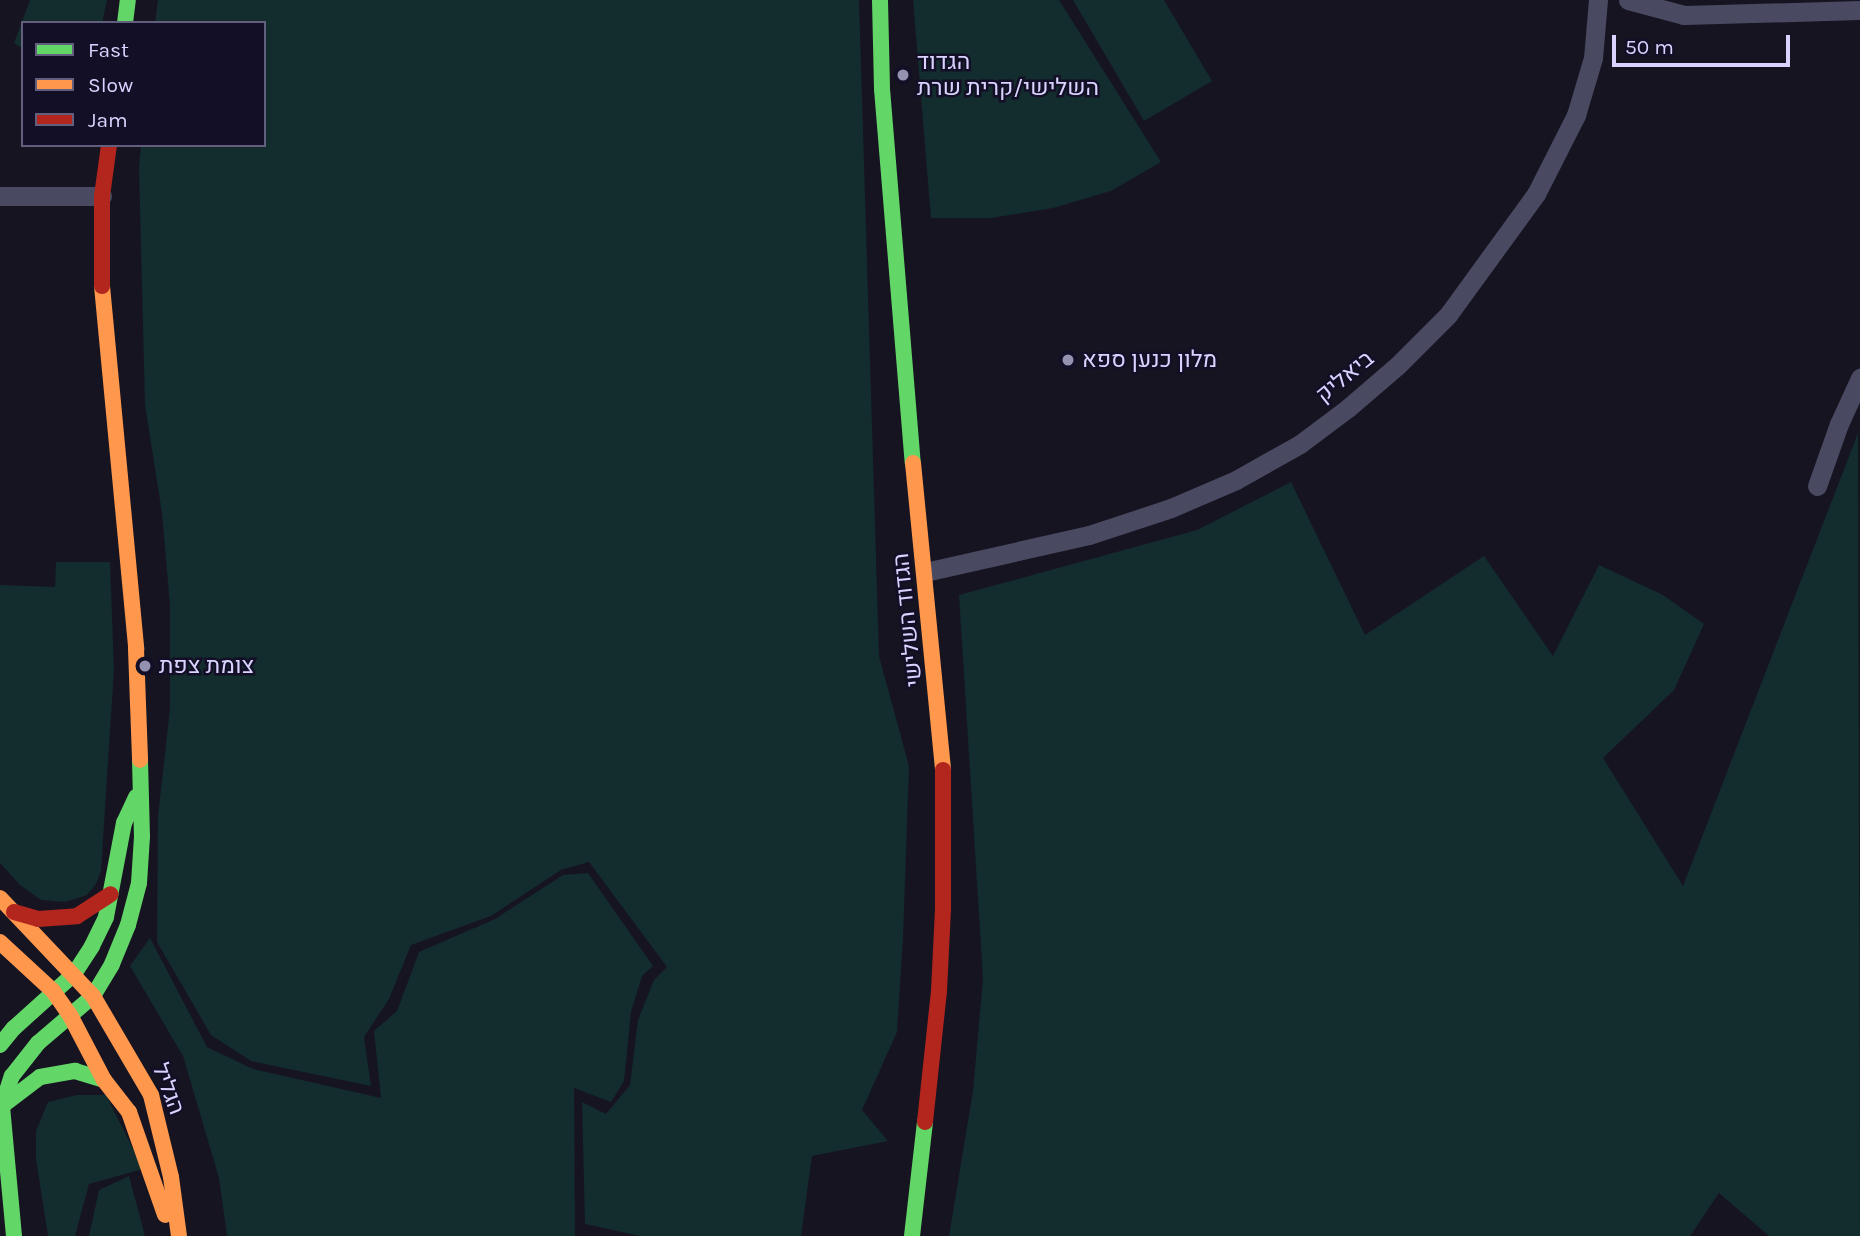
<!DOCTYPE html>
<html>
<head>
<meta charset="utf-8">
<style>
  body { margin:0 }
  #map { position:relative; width:1860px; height:1236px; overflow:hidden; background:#161421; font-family:Karla,Heebo,sans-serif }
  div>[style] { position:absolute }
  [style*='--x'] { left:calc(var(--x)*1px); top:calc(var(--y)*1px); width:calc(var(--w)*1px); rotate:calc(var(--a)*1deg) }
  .green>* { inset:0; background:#132c2d }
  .street>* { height:19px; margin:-9.5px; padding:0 9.5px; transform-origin:9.5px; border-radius:9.5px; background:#4a4962 }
  .fast>* { height:16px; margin:-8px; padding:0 8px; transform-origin:8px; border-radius:8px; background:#63d668 }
  .slow>* { height:16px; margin:-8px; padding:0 8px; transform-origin:8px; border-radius:8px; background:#ff974d }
  .jam>* { height:16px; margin:-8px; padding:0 8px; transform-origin:8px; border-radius:8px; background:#b3261e }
  .dots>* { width:19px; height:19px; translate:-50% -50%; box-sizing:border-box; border:4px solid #130f26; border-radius:50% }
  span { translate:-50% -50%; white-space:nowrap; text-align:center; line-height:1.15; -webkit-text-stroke:5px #130f26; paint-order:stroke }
  .poi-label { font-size:23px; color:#d9d4ff }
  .left { translate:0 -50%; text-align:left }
  .street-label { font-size:23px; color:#d9d4ff }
  .legend { position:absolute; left:21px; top:21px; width:245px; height:126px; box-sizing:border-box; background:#130f26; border:2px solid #625e7d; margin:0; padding:9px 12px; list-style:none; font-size:21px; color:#d9d4ff }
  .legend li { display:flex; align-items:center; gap:14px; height:35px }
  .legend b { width:35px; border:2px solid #625e7d }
  .scale { position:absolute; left:1612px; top:35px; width:178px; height:32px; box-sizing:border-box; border:4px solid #d9d4ff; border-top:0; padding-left:9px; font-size:21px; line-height:24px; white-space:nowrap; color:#d9d4ff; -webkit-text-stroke:5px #130f26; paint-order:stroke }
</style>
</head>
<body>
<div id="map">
  <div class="green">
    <i style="clip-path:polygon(30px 0,107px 0,102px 23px,23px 23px,23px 49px,14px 43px)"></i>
    <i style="clip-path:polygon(158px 0,859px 0,879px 656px,909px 766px,903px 937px,897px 1032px,862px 1110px,888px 1141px,812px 1156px,801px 1236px,640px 1236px,585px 1224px,582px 1102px,606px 1114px,630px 1085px,638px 1020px,654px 980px,667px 967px,589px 862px,561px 870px,491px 916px,411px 945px,389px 999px,364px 1037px,371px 1086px,251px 1061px,211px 1035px,157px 942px,158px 816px,170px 709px,170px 605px,162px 513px,145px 405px,139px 168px,141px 145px,264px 145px,264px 23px,155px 23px)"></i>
    <i style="clip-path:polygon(913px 0,1059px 0,1161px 162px,1111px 191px,1053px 208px,991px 218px,931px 218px)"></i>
    <i style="clip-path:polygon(1073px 0,1164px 0,1212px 81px,1144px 121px)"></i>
    <i style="clip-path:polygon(1858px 433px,1860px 1236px,1769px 1236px,1719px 1193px,1690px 1236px,949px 1236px,973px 1091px,983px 979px,959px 595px,1197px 530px,1291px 482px,1365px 635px,1484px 556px,1553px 656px,1599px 565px,1663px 595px,1704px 624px,1674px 690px,1603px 758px,1683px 886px)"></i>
    <i style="clip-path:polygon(56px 562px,110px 562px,114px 669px,101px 871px,96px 884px,87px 895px,65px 902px,41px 900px,20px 885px,0 863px,0 585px,55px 587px)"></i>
    <i style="clip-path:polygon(588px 873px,653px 966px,642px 976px,631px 1012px,624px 1081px,611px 1102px,574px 1088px,575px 1236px,227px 1236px,219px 1178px,183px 1056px,130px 966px,150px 938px,207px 1047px,253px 1069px,381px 1098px,374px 1031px,397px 1011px,419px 952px,495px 919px,563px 875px)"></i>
    <i style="clip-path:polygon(77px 1095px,106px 1095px,143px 1169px,89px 1184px,75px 1236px,48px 1236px,36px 1159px,36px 1131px,48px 1102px)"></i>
    <i style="clip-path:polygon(129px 1176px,145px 1236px,89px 1236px,99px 1190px)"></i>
  </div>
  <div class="street">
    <i style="--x:1628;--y:0;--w:58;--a:15"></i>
    <i style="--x:1684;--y:15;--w:176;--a:-1.6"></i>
    <i style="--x:0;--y:196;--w:102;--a:0"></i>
    <i style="--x:1817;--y:486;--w:66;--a:-70.5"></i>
    <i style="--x:1839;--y:424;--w:51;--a:-65.5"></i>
    <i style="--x:925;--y:572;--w:168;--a:-12.7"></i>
    <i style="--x:1089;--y:535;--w:86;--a:-18.2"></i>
    <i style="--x:1171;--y:508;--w:71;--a:-23.3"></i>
    <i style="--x:1236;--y:480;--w:73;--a:-29.4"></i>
    <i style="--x:1300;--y:444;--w:60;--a:-36.9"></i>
    <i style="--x:1348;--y:408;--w:66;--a:-40.7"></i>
    <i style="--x:1398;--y:365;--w:71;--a:-45"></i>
    <i style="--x:1448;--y:315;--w:150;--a:-54"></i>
    <i style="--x:1536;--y:194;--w:89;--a:-63.1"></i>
    <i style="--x:1576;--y:115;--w:59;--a:-73.4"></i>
    <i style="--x:1593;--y:58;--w:58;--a:-85.1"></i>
  </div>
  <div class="fast">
    <i style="--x:880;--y:0;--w:89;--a:88.7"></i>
    <i style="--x:882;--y:89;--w:375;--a:85.3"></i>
    <i style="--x:125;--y:23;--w:23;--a:-83"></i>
    <i style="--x:0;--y:1045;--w:22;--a:-51"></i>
    <i style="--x:14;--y:1028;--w:81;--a:-42"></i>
    <i style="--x:74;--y:974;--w:33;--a:-57"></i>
    <i style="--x:92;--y:946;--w:32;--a:-64"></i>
    <i style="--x:106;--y:917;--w:96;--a:-79.2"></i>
    <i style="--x:124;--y:823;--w:29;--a:-65"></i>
    <i style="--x:2;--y:1106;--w:48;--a:-37.3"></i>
    <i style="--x:40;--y:1077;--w:36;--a:-10"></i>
    <i style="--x:75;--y:1071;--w:30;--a:17"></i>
    <i style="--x:14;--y:1236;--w:131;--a:-95.3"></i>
    <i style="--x:2;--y:1106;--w:32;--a:-72"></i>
    <i style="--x:12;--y:1076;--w:42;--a:-51.8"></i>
    <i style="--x:38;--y:1043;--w:72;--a:-40.5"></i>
    <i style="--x:93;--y:996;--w:37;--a:-59"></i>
    <i style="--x:112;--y:964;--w:42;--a:-67.7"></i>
    <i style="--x:128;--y:925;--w:43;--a:-75.3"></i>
    <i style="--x:139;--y:883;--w:46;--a:-86.3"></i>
    <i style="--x:142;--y:837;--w:77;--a:-91.5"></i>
    <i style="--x:912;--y:1236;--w:115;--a:-83.5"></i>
  </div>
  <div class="slow">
    <i style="--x:102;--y:286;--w:365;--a:84.6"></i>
    <i style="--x:136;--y:649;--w:111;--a:87.9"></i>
    <i style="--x:913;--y:463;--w:308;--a:84.4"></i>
    <i style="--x:0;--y:898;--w:135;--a:46.5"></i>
    <i style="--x:93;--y:996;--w:115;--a:59.6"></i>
    <i style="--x:151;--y:1095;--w:84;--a:76.3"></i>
    <i style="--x:171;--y:1177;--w:60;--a:82.3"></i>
    <i style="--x:0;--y:942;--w:72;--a:42.8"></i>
    <i style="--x:53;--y:991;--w:32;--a:55"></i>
    <i style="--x:71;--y:1017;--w:71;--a:62.4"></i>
    <i style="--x:104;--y:1080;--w:41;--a:52"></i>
    <i style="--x:129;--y:1112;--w:109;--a:70.7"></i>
  </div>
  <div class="jam">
    <i style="--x:102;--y:286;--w:90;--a:-90"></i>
    <i style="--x:102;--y:196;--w:51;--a:-82.2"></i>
    <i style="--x:14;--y:912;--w:25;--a:16"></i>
    <i style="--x:38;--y:919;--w:39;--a:-4"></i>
    <i style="--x:77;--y:916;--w:40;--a:-32.9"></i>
    <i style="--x:925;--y:1122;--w:132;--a:-83.9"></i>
    <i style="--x:939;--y:991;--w:83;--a:-87.2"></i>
    <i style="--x:943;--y:908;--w:138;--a:-90"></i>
  </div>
  <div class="dots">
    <i style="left:903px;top:75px;background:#9591b1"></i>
    <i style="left:1068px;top:360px;background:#9591b1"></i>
    <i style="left:145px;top:666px;background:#9591b1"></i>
  </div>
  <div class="poi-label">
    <span class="left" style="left:917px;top:75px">הגדוד<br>השלישי/קרית שרת</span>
    <span class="left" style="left:1082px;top:360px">מלון כנען ספא</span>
    <span class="left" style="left:159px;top:666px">צומת צפת</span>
  </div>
  <div class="street-label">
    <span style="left:1345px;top:377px;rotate:-39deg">ביאליק</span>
    <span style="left:908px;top:620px;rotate:-96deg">הגדוד השלישי</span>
    <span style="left:168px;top:1089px;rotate:69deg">הגליל</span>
  </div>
  <ul class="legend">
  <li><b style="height:9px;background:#63d668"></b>Fast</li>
  <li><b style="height:9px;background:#ff974d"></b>Slow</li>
  <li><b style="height:9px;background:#b3261e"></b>Jam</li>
  </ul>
  <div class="scale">50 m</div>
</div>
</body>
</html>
